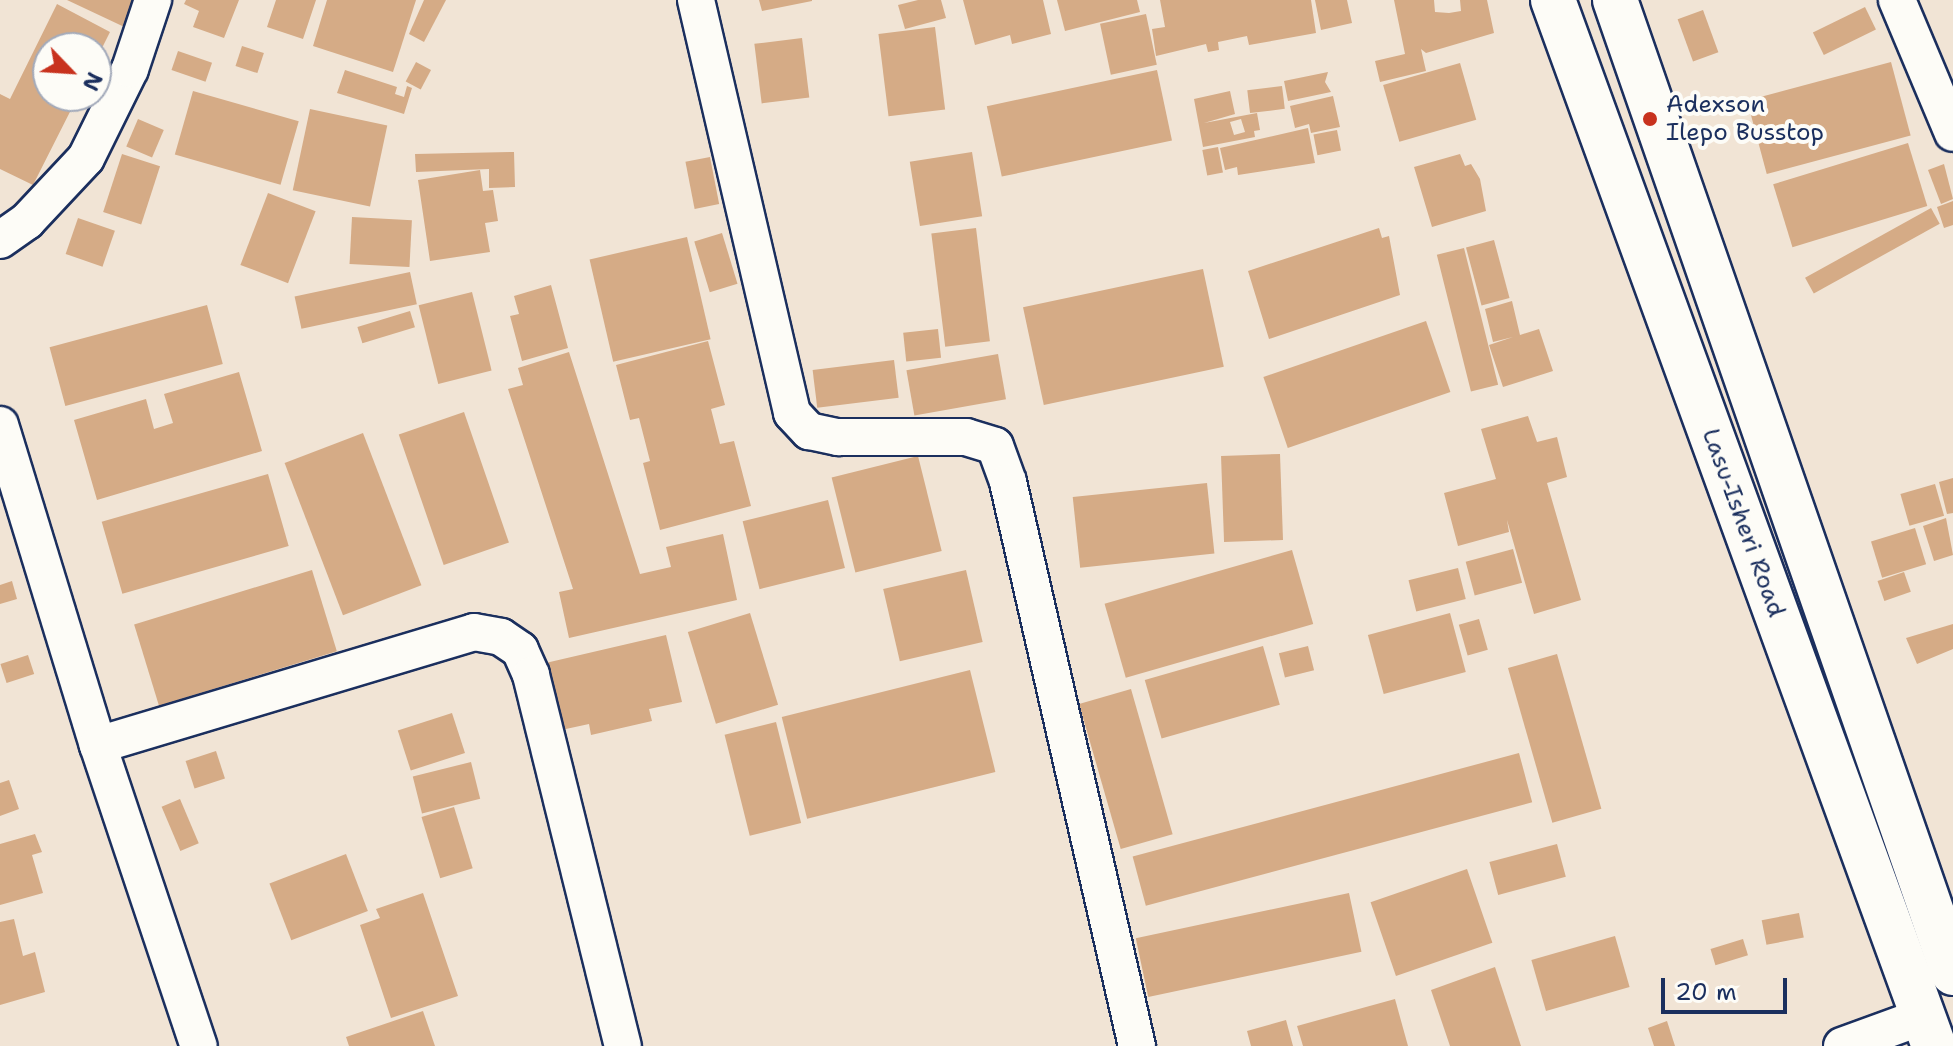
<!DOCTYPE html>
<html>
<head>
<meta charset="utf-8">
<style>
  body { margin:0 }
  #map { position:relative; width:1953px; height:1046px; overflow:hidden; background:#f1e4d5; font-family:"Shantell Sans",sans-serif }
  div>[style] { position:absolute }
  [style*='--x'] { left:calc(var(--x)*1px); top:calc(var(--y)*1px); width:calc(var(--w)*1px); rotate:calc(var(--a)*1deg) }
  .building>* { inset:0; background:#d5ab86; transform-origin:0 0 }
  .roads { filter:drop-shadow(2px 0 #1b2f5e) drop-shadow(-2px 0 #1b2f5e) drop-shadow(0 2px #1b2f5e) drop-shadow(0 -2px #1b2f5e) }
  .street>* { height:36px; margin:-18px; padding:0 18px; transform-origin:18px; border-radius:18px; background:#fdfcf7 }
  .primary>* { height:44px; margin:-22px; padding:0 22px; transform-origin:22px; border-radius:22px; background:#fdfcf7 }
  .dots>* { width:22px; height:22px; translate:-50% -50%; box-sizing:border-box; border:4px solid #fdfcf7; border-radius:50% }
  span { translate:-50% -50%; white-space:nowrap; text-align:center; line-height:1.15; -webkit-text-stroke:8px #fdfcf7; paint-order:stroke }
  .poi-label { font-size:24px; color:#1b2f5e }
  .left { translate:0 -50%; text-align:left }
  .street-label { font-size:24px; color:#1b2f5e }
  .north { position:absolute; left:32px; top:32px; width:80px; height:80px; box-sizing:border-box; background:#fdfcf7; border:2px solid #a3aaba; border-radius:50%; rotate:115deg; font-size:22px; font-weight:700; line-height:32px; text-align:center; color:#1b2f5e }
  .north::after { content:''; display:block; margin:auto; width:28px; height:36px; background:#c8321e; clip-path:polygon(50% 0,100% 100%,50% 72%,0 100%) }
  .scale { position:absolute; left:1661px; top:978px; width:126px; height:36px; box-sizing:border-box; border:4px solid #1b2f5e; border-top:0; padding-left:10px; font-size:24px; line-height:28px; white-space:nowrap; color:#1b2f5e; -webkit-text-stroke:6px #fdfcf7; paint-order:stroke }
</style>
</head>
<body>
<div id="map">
  <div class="building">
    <i style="clip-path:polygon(67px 0,151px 0,135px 32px)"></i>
    <i style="clip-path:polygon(186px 0,239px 0,224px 38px,193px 27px,199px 11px,184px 4px)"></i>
    <i style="clip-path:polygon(276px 0,316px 0,303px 39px,267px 27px)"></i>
    <i style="clip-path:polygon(327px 0,416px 0,393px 72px,313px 46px)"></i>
    <i style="clip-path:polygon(424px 0,446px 0,424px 42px,409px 34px)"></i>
    <i style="clip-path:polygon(759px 0,812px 0,812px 1px,762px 11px)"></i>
    <i style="clip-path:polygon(918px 0,941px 0,946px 18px,905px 29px,898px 5px)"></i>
    <i style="clip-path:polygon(963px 0,1043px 0,1051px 34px,1012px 44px,1010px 35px,975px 45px)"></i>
    <i style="clip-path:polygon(1057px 0,1137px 0,1140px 12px,1065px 31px)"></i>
    <i style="clip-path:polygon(1160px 0,1311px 0,1316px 33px,1249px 45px,1247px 36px,1218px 42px,1219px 50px,1208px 52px,1206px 44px,1156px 56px,1152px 29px,1165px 27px)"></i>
    <i style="clip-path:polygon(1315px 0,1347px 0,1352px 23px,1321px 30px)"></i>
    <i style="clip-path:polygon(1394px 0,1434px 0,1435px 12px,1449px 13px,1461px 11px,1460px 0,1487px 0,1494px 33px,1426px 53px,1421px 49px,1426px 71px,1380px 82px,1375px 61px,1405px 54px)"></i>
    <i style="clip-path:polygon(57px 4px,110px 32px,96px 60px,96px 48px,48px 48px,48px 96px,78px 96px,33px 185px,0 169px,0 94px,10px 99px)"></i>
    <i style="left:1865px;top:7px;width:25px;height:58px;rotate:64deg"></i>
    <i style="left:1703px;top:10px;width:45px;height:27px;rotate:70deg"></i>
    <i style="left:1146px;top:14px;width:52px;height:47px;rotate:78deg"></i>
    <i style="left:935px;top:27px;width:83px;height:57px;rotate:83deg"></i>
    <i style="left:802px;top:38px;width:60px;height:48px;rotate:83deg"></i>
    <i style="left:242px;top:46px;width:23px;height:21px;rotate:18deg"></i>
    <i style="left:178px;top:51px;width:36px;height:20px;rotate:19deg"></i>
    <i style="left:416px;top:62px;width:17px;height:22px;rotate:28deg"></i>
    <i style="left:1891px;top:62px;width:76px;height:149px;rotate:75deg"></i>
    <i style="left:1460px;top:63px;width:59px;height:80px;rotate:74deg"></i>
    <i style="clip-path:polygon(345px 70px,397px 87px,395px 94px,404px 97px,407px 86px,412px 88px,404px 114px,337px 93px)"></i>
    <i style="left:1157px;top:70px;width:72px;height:174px;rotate:78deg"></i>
    <i style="clip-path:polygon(1328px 72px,1325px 82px,1331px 92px,1288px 101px,1284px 81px)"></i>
    <i style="left:1282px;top:86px;width:23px;height:35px;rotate:83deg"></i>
    <i style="left:193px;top:91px;width:110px;height:66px;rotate:16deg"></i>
    <i style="clip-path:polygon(evenodd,1230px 91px,1235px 114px,1204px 123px,1257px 113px,1260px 130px,1254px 131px,1255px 137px,1203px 147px,1194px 99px,1230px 91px,1241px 119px,1245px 132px,1234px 135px,1230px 122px,1241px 119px)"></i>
    <i style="clip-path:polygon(1333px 96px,1340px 127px,1311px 133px,1309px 124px,1295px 128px,1290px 106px)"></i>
    <i style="left:310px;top:109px;width:79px;height:83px;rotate:12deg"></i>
    <i style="left:138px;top:119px;width:28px;height:30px;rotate:23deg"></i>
    <i style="clip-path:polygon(1308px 128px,1315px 163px,1238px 175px,1237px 167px,1225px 170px,1220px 148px)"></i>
    <i style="left:1337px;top:130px;width:21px;height:24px;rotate:79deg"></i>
    <i style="left:1908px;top:143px;width:66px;height:141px;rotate:73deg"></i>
    <i style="left:1218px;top:147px;width:26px;height:16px;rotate:79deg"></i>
    <i style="clip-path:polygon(514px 152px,515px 187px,489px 188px,489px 169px,416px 172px,415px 154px)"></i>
    <i style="left:972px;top:152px;width:65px;height:63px;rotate:81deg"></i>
    <i style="left:122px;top:154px;width:40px;height:61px;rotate:18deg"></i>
    <i style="clip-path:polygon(1460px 154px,1465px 166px,1471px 164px,1480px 179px,1486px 211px,1432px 227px,1414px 167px)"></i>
    <i style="left:710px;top:157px;width:48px;height:25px;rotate:79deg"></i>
    <i style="clip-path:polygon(1944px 164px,1953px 199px,1941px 204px,1928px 170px)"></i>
    <i style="clip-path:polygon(480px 170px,483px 191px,493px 190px,498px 221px,485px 223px,490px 252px,430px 261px,418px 180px)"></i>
    <i style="left:268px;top:193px;width:51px;height:77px;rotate:21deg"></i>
    <i style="clip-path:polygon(1953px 201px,1953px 225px,1944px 228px,1937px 207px)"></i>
    <i style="left:1931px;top:208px;width:18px;height:144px;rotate:61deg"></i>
    <i style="left:352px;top:217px;width:60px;height:47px;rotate:3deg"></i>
    <i style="left:78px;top:218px;width:39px;height:38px;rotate:19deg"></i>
    <i style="left:976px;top:228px;width:114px;height:45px;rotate:83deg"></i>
    <i style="clip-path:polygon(1379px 228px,1382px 238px,1389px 236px,1400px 295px,1269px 339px,1248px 271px)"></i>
    <i style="left:722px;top:233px;width:53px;height:29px;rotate:73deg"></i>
    <i style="left:687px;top:237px;width:105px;height:100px;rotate:77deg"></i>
    <i style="left:1494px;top:240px;width:60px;height:29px;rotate:75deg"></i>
    <i style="left:1464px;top:248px;width:141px;height:28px;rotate:76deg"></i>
    <i style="left:1203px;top:269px;width:100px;height:184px;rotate:78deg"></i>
    <i style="left:410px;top:272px;width:33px;height:118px;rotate:78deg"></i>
    <i style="clip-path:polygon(551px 285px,568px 348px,522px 361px,510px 316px,519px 314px,514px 296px)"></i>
    <i style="left:472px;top:292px;width:81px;height:55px;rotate:76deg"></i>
    <i style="clip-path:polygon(1512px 301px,1520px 335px,1539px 329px,1553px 371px,1503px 387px,1489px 345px,1513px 337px,1493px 342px,1485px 309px)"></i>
    <i style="left:207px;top:305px;width:61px;height:163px;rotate:75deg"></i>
    <i style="left:410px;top:311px;width:17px;height:55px;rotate:73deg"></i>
    <i style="left:1426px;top:321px;width:75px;height:172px;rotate:71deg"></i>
    <i style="left:938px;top:329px;width:29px;height:35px;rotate:84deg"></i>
    <i style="clip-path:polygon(708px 341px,725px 405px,711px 409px,720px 444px,734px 441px,751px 506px,660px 530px,643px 463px,650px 461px,639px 418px,630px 420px,616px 365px)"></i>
    <i style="clip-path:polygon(569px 352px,640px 574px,671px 567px,666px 547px,723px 534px,737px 600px,569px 638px,559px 592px,573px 589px,508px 389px,523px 385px,518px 368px)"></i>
    <i style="left:998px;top:354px;width:46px;height:93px;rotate:80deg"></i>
    <i style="left:894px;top:360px;width:38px;height:82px;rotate:83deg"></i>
    <i style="clip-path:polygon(239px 372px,262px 451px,97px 500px,74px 420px,146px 399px,154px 429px,173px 423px,164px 394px)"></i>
    <i style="left:464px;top:412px;width:138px;height:69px;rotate:71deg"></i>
    <i style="clip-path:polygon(1528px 416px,1537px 442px,1557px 437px,1567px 477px,1547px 483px,1581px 600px,1534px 614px,1507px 520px,1509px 532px,1458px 546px,1444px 493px,1496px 479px,1481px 429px)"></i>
    <i style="left:363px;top:433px;width:163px;height:84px;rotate:69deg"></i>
    <i style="left:1280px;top:454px;width:86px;height:59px;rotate:88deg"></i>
    <i style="left:918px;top:456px;width:98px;height:89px;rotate:76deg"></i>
    <i style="left:268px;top:474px;width:75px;height:173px;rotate:74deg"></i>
    <i style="clip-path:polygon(1953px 478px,1953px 513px,1947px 514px,1939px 482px)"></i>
    <i style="left:1207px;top:483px;width:71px;height:135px;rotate:84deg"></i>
    <i style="left:1935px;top:484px;width:33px;height:36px;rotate:74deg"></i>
    <i style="left:828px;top:500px;width:70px;height:88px;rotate:76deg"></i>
    <i style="clip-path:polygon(1946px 518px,1953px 555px,1934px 561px,1923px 526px)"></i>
    <i style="left:1915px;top:528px;width:38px;height:46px;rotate:73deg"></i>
    <i style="left:1513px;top:549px;width:35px;height:49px;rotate:75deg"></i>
    <i style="left:1292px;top:550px;width:77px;height:195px;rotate:74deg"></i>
    <i style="left:1458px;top:568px;width:32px;height:51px;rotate:76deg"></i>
    <i style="left:312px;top:570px;width:85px;height:186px;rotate:73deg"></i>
    <i style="left:966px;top:570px;width:74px;height:85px;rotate:77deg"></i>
    <i style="left:1904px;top:572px;width:21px;height:28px;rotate:71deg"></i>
    <i style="clip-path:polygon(12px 581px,17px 599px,0 604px,0 585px)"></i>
    <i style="left:750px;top:613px;width:96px;height:65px;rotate:73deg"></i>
    <i style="left:1450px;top:613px;width:61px;height:85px;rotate:75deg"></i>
    <i style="left:1479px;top:619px;width:32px;height:21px;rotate:74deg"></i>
    <i style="clip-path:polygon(1953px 624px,1953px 649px,1917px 664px,1906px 638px)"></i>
    <i style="clip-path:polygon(666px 635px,682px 702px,649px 709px,652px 721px,591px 735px,589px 724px,552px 732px,537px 665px)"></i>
    <i style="left:1263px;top:646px;width:61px;height:123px;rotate:74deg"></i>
    <i style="left:1308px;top:646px;width:25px;height:30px;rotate:76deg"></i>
    <i style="left:1557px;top:654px;width:161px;height:51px;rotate:74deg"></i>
    <i style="left:28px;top:655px;width:20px;height:29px;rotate:72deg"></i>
    <i style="left:970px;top:670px;width:105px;height:194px;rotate:76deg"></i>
    <i style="left:1131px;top:689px;width:151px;height:54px;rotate:74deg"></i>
    <i style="left:452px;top:713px;width:42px;height:57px;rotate:72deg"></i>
    <i style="left:776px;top:722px;width:104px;height:53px;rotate:76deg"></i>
    <i style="left:216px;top:751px;width:29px;height:32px;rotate:72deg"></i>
    <i style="left:1519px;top:753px;width:51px;height:400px;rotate:75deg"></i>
    <i style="left:471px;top:762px;width:38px;height:60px;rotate:76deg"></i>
    <i style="clip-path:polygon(9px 780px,19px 809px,0 816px,0 783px)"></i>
    <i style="left:180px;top:799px;width:48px;height:20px;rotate:67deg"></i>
    <i style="left:454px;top:807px;width:64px;height:34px;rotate:73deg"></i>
    <i style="clip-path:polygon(35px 834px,42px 852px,32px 855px,43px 893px,0 905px,0 844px)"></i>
    <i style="left:1557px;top:844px;width:34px;height:70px;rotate:75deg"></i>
    <i style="left:346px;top:854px;width:61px;height:82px;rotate:69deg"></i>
    <i style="left:1467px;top:869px;width:78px;height:102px;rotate:71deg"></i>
    <i style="clip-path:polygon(423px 893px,458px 996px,391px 1018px,360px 925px,380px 918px,376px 909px)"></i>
    <i style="left:1349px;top:893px;width:60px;height:218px;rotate:78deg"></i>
    <i style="left:1799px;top:913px;width:25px;height:38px;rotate:79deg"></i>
    <i style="clip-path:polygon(14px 919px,23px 956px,35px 952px,45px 992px,0 1005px,0 922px)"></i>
    <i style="left:1615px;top:936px;width:53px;height:87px;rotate:74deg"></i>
    <i style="left:1743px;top:939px;width:17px;height:34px;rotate:73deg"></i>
    <i style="clip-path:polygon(1495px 967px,1521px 1046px,1450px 1046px,1431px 990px)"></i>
    <i style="clip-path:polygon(1395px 999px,1408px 1046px,1303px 1046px,1297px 1026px)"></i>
    <i style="clip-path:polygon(423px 1011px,435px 1046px,349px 1046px,346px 1037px)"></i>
    <i style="clip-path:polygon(1286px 1020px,1293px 1046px,1251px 1046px,1247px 1031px)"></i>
    <i style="clip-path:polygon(1667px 1021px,1675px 1046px,1654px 1046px,1648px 1028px)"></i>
  </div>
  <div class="roads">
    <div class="street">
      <i style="--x:696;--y:0;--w:424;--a:76.9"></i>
      <i style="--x:792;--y:413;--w:25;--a:47"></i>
      <i style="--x:809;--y:431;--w:30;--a:12"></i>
      <i style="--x:838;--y:437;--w:128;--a:0"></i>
      <i style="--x:966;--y:437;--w:30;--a:17"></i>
      <i style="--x:995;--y:446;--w:38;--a:70"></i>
      <i style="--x:1008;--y:482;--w:579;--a:77.12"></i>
      <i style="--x:1897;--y:0;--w:144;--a:67.2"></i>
      <i style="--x:0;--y:240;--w:33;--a:-35"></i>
      <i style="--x:27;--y:221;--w:86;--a:-46.9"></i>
      <i style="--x:86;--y:158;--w:99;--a:-63.7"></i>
      <i style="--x:130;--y:69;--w:73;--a:-71.6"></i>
      <i style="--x:0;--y:425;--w:335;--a:73"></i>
      <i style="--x:98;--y:745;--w:317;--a:71.5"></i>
      <i style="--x:98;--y:745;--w:393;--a:-16.7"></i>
      <i style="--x:474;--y:632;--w:27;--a:10"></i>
      <i style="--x:501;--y:637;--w:23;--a:34"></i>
      <i style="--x:520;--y:650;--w:27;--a:66"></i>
      <i style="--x:531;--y:675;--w:382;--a:76.1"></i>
      <i style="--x:1842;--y:1046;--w:87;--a:-20.1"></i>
    </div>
    <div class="primary">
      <i style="--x:1553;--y:0;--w:1113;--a:69.99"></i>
      <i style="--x:1615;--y:0;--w:1030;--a:70.84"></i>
    </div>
  </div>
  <div class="dots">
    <i style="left:1650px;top:119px;background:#c8321e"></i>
  </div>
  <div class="poi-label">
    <span class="left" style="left:1666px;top:119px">Adexson<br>Ilepo Busstop</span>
  </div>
  <div class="street-label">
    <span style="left:1743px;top:523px;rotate:70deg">Lasu-Isheri Road</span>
  </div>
  <div class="north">N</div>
  <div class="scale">20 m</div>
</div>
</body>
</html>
